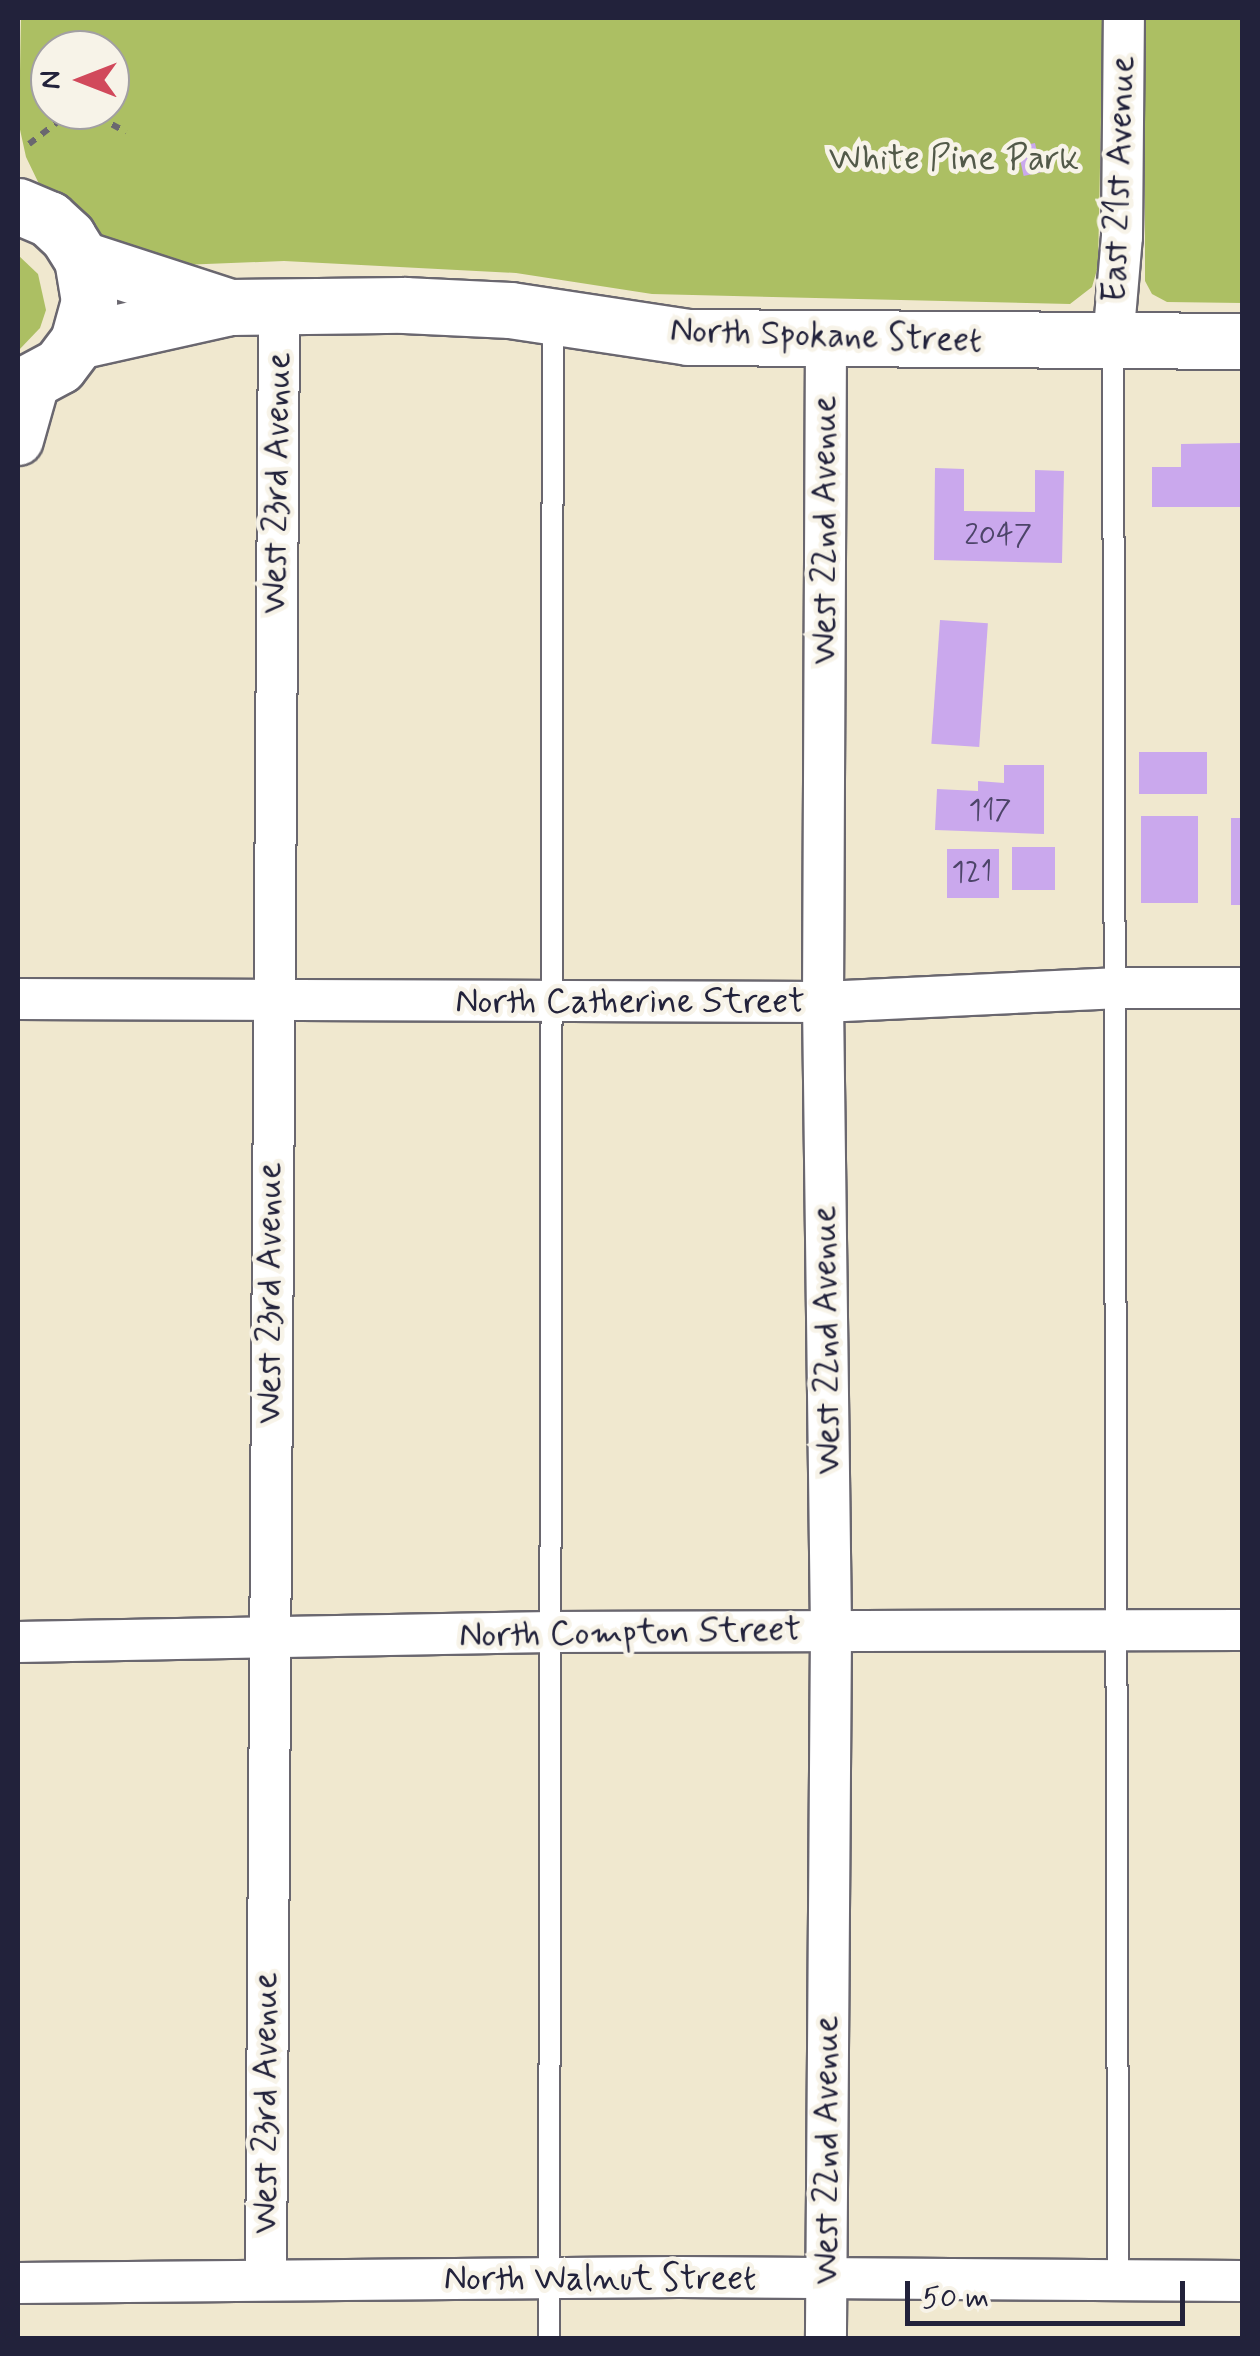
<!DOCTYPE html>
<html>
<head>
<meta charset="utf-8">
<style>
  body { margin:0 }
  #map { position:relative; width:1260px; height:2356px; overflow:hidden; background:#f0e8cf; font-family:Mynerve,sans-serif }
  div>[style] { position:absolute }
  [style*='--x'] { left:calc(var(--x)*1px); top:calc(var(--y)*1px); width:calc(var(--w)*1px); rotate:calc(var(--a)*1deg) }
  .green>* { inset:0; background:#acbf63 }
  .building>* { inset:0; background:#caa8ed; transform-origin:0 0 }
  .path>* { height:6px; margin-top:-3px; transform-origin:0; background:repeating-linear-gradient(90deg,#6a676f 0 8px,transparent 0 16px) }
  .roads { filter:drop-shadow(2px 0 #6a676f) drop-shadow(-2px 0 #6a676f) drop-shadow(0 2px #6a676f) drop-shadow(0 -2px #6a676f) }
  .service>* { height:20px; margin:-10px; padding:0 10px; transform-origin:10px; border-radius:10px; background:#fff }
  .minor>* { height:40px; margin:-20px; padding:0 20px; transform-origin:20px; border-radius:20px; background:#fff }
  .tertiary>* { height:50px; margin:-25px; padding:0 25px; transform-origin:25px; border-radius:25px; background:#fff }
  .secondary>* { height:55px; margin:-27.5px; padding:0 27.5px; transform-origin:27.5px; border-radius:27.5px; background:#fff }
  span { translate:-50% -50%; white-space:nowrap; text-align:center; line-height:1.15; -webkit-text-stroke:9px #f7f3e8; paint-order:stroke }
  .number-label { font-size:30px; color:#4c4468 }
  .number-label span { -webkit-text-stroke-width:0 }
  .park-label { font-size:35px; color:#525949 }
  .street-label { font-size:35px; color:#22223b }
  .frame { position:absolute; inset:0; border:20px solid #22223b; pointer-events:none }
  .north { position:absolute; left:30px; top:30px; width:100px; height:100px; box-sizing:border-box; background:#f7f3e8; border:2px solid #a29fa3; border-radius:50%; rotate:270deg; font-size:28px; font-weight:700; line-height:40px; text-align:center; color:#22223b }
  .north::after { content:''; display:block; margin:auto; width:35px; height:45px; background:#d1495b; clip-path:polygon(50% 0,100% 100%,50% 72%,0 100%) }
  .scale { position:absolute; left:905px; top:2281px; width:280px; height:45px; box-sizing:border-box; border:5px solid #22223b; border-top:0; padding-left:12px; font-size:30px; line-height:35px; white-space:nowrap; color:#22223b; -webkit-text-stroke:8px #f7f3e8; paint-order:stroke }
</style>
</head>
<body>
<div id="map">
  <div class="green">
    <i style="clip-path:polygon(evenodd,21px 18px,1103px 18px,1098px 266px,1092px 287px,1070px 304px,652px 294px,516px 273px,284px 261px,181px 265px,86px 239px,40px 186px,26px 157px,19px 125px,21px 18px,50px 50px,110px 50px,110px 110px,50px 110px,50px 50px)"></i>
    <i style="clip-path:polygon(1145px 18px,1242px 18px,1242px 303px,1167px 302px,1152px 294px,1145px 281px)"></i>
    <i style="clip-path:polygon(18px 255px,38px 274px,46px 310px,40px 328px,18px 351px)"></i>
  </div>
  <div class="building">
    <i style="left:1035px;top:143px;width:30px;height:18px;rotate:78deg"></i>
    <i style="clip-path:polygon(1242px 443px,1242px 507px,1152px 507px,1152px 467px,1181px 467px,1181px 444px)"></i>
    <i style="clip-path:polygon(935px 468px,964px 469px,964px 511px,1035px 512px,1035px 470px,1064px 471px,1062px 563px,934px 560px)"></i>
    <i style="left:940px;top:620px;width:48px;height:124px;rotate:4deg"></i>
    <i style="left:1139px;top:752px;width:68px;height:42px"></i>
    <i style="clip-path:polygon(1004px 765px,1044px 765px,1044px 834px,935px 830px,937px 789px,978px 791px,978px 781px,1004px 783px)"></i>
    <i style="left:1141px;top:816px;width:57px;height:87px"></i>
    <i style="left:1231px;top:818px;width:11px;height:87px"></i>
    <i style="left:1012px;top:847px;width:43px;height:43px"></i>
    <i style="left:947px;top:849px;width:52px;height:49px"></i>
  </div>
  <div class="path">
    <i style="--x:29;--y:144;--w:44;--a:-37.6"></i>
    <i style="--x:64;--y:117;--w:15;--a:-11"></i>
    <i style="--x:79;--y:114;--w:19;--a:9"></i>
    <i style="--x:98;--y:117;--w:32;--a:28"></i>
  </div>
  <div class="roads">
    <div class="service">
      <i style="--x:1113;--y:343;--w:1938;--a:89.85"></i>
      <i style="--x:549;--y:2338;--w:2020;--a:-89.89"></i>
    </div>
    <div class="minor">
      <i style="--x:826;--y:341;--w:661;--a:90.26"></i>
      <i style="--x:823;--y:1002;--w:629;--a:89.27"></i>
      <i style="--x:831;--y:1631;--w:707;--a:90.41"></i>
      <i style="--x:1113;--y:341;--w:104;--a:-85.1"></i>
      <i style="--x:1122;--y:237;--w:219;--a:-89.5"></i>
      <i style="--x:18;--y:999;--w:805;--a:0.21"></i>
      <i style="--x:823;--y:1002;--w:292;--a:-2.7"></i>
      <i style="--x:1115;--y:988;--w:127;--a:0"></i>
      <i style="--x:18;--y:1642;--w:534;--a:-1.07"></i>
      <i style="--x:552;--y:1632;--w:690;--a:-0.17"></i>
      <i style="--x:266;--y:2279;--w:1973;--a:-89.62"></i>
      <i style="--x:18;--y:2283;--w:661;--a:-0.52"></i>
      <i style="--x:679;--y:2277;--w:563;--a:0.41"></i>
    </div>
    <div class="tertiary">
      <i style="--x:18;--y:440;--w:59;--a:-74.3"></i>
    </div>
    <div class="secondary">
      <i style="--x:18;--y:206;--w:34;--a:23"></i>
      <i style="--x:49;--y:219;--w:26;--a:43"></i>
      <i style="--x:68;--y:237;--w:26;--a:58"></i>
      <i style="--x:82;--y:259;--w:43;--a:80.5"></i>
      <i style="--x:89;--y:301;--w:41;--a:105.4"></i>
      <i style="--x:78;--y:341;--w:31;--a:127"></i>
      <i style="--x:59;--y:366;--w:47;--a:151.8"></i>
      <i style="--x:82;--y:259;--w:156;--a:18"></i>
      <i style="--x:78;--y:341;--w:156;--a:-12.6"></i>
      <i style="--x:230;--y:307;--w:174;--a:-0.7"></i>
      <i style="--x:404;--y:305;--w:106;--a:2.7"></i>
      <i style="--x:510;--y:310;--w:180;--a:8.6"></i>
      <i style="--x:688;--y:337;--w:554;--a:0.41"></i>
    </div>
  </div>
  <div class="number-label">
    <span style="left:998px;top:536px">2047</span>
    <span style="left:990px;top:811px">117</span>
    <span style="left:972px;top:873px">121</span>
  </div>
  <div class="park-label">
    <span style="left:954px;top:159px">White Pine Park</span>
  </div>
  <div class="street-label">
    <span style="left:1119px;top:179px;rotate:-88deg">East 21st Avenue</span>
    <span style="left:826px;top:336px;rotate:2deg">North Spokane Street</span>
    <span style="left:277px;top:483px;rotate:-89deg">West 23rd Avenue</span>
    <span style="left:825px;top:530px;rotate:-90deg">West 22nd Avenue</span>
    <span style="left:630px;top:1002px">North Catherine Street</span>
    <span style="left:270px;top:1293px;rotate:-90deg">West 23rd Avenue</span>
    <span style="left:827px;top:1340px;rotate:-91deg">West 22nd Avenue</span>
    <span style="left:630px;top:1633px;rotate:-1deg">North Compton Street</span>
    <span style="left:266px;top:2103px;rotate:-90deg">West 23rd Avenue</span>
    <span style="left:827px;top:2150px;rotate:-90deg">West 22nd Avenue</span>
    <span style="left:600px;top:2279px">North Walnut Street</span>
  </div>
  <div class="frame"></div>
  <div class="north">N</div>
  <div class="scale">50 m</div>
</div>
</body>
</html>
